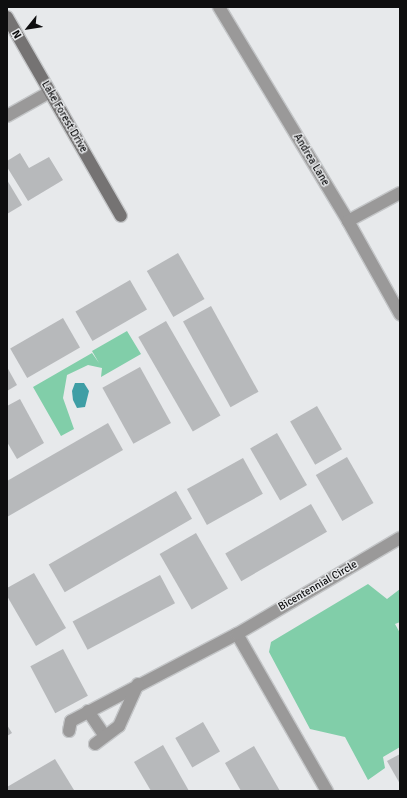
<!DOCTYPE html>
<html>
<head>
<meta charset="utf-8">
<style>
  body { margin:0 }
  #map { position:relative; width:407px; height:798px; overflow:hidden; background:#e7e9eb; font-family:Signika,sans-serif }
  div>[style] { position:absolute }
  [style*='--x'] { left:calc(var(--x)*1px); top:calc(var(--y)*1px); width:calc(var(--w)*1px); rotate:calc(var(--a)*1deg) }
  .green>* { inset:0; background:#81cea9 }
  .water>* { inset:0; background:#3f9ea5 }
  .building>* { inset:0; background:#b7b9bb; transform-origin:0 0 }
  .roads { filter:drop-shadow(1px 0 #c4c6c8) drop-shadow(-1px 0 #c4c6c8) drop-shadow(0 1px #c4c6c8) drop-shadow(0 -1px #c4c6c8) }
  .street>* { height:12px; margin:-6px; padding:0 6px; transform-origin:6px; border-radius:6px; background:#9a9999 }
  .secondary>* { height:12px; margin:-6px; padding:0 6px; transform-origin:6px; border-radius:6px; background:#757373 }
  span { translate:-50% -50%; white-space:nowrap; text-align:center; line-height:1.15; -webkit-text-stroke:3px #e7e9eb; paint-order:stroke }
  .street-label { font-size:11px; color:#0e0e0f }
  .frame { position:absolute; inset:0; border:8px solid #0e0e0f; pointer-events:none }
  .north { position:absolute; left:8px; top:8px; width:40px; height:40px; -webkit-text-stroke:3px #e7e9eb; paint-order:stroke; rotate:240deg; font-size:11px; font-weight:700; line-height:16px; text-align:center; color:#0e0e0f }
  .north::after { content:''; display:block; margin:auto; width:14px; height:18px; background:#0e0e0f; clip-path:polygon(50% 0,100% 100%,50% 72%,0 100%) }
</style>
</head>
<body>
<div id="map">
  <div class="green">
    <i style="clip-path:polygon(127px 331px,141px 354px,101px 377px,102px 368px,88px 365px,67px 375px,63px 398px,74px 429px,61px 436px,33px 387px,92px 353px,99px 363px,92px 351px)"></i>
    <i style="clip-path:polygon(368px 584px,387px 599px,400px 589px,400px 622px,395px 624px,400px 633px,400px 747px,383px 757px,385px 768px,368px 780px,345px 737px,310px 729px,269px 652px,271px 642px)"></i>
  </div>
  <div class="water">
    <i style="clip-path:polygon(75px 383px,84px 383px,89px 391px,85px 407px,77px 408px,73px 400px,72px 391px)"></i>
  </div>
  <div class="building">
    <i style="clip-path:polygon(20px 153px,29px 168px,49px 157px,63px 180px,28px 201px,7px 167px,7px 161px)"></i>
    <i style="clip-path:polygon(7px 180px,22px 205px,7px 214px)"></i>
    <i style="left:178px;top:253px;width:53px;height:36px;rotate:60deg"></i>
    <i style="left:130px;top:280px;width:34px;height:63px;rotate:60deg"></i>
    <i style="left:211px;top:306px;width:98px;height:32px;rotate:61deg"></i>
    <i style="left:63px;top:318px;width:34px;height:61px;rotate:60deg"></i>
    <i style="left:166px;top:321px;width:109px;height:32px;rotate:60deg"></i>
    <i style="clip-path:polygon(7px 367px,17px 385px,7px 391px)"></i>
    <i style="left:140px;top:367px;width:64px;height:43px;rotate:61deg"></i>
    <i style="clip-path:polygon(20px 399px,44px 443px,17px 459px,7px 442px,7px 406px)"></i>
    <i style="left:317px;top:406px;width:50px;height:31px;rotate:60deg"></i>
    <i style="clip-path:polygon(108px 423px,123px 450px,7px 517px,7px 481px)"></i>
    <i style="left:277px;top:433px;width:60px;height:31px;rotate:60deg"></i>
    <i style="left:347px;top:457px;width:53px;height:36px;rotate:60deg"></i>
    <i style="left:243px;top:458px;width:41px;height:64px;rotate:61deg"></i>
    <i style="left:176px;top:491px;width:32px;height:147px;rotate:60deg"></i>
    <i style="left:311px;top:504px;width:32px;height:99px;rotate:60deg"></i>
    <i style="left:196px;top:533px;width:64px;height:42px;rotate:60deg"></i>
    <i style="clip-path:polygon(34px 573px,66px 628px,36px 646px,7px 596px,7px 588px)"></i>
    <i style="left:160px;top:575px;width:32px;height:99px;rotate:62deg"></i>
    <i style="left:63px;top:649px;width:53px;height:37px;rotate:62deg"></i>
    <i style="left:203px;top:722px;width:34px;height:32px;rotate:60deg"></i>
    <i style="clip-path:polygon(7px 725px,12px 733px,7px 736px)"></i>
    <i style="clip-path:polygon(163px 745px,189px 791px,151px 791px,134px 762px)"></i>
    <i style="clip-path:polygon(254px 746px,280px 791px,241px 791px,225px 763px)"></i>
    <i style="clip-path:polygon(400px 754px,400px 784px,387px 761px)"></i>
    <i style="clip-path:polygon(55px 759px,74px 790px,7px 791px,7px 787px)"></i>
  </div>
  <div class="roads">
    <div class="street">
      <i style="--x:219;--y:7;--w:250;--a:58.9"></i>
      <i style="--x:348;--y:221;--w:107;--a:60.8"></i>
      <i style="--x:7;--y:116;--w:49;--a:-29.2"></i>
      <i style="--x:348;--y:221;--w:59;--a:-28.3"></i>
      <i style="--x:237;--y:634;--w:181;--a:60.2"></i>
      <i style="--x:88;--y:711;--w:30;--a:56"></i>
      <i style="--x:69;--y:731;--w:10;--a:-79"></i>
      <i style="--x:71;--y:721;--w:187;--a:-27.7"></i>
      <i style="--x:237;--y:634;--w:189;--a:-30.5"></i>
      <i style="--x:95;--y:744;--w:30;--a:-37"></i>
      <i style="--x:119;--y:726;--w:46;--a:-65.7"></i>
    </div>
    <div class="secondary">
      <i style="--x:7;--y:17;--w:229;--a:60.2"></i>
    </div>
  </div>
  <div class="street-label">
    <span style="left:64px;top:117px;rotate:60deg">Lake Forest Drive</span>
    <span style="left:311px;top:160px;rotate:59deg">Andrea Lane</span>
    <span style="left:318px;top:586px;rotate:-30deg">Bicentennial Circle</span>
  </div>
  <div class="frame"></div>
  <div class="north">N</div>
</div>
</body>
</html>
